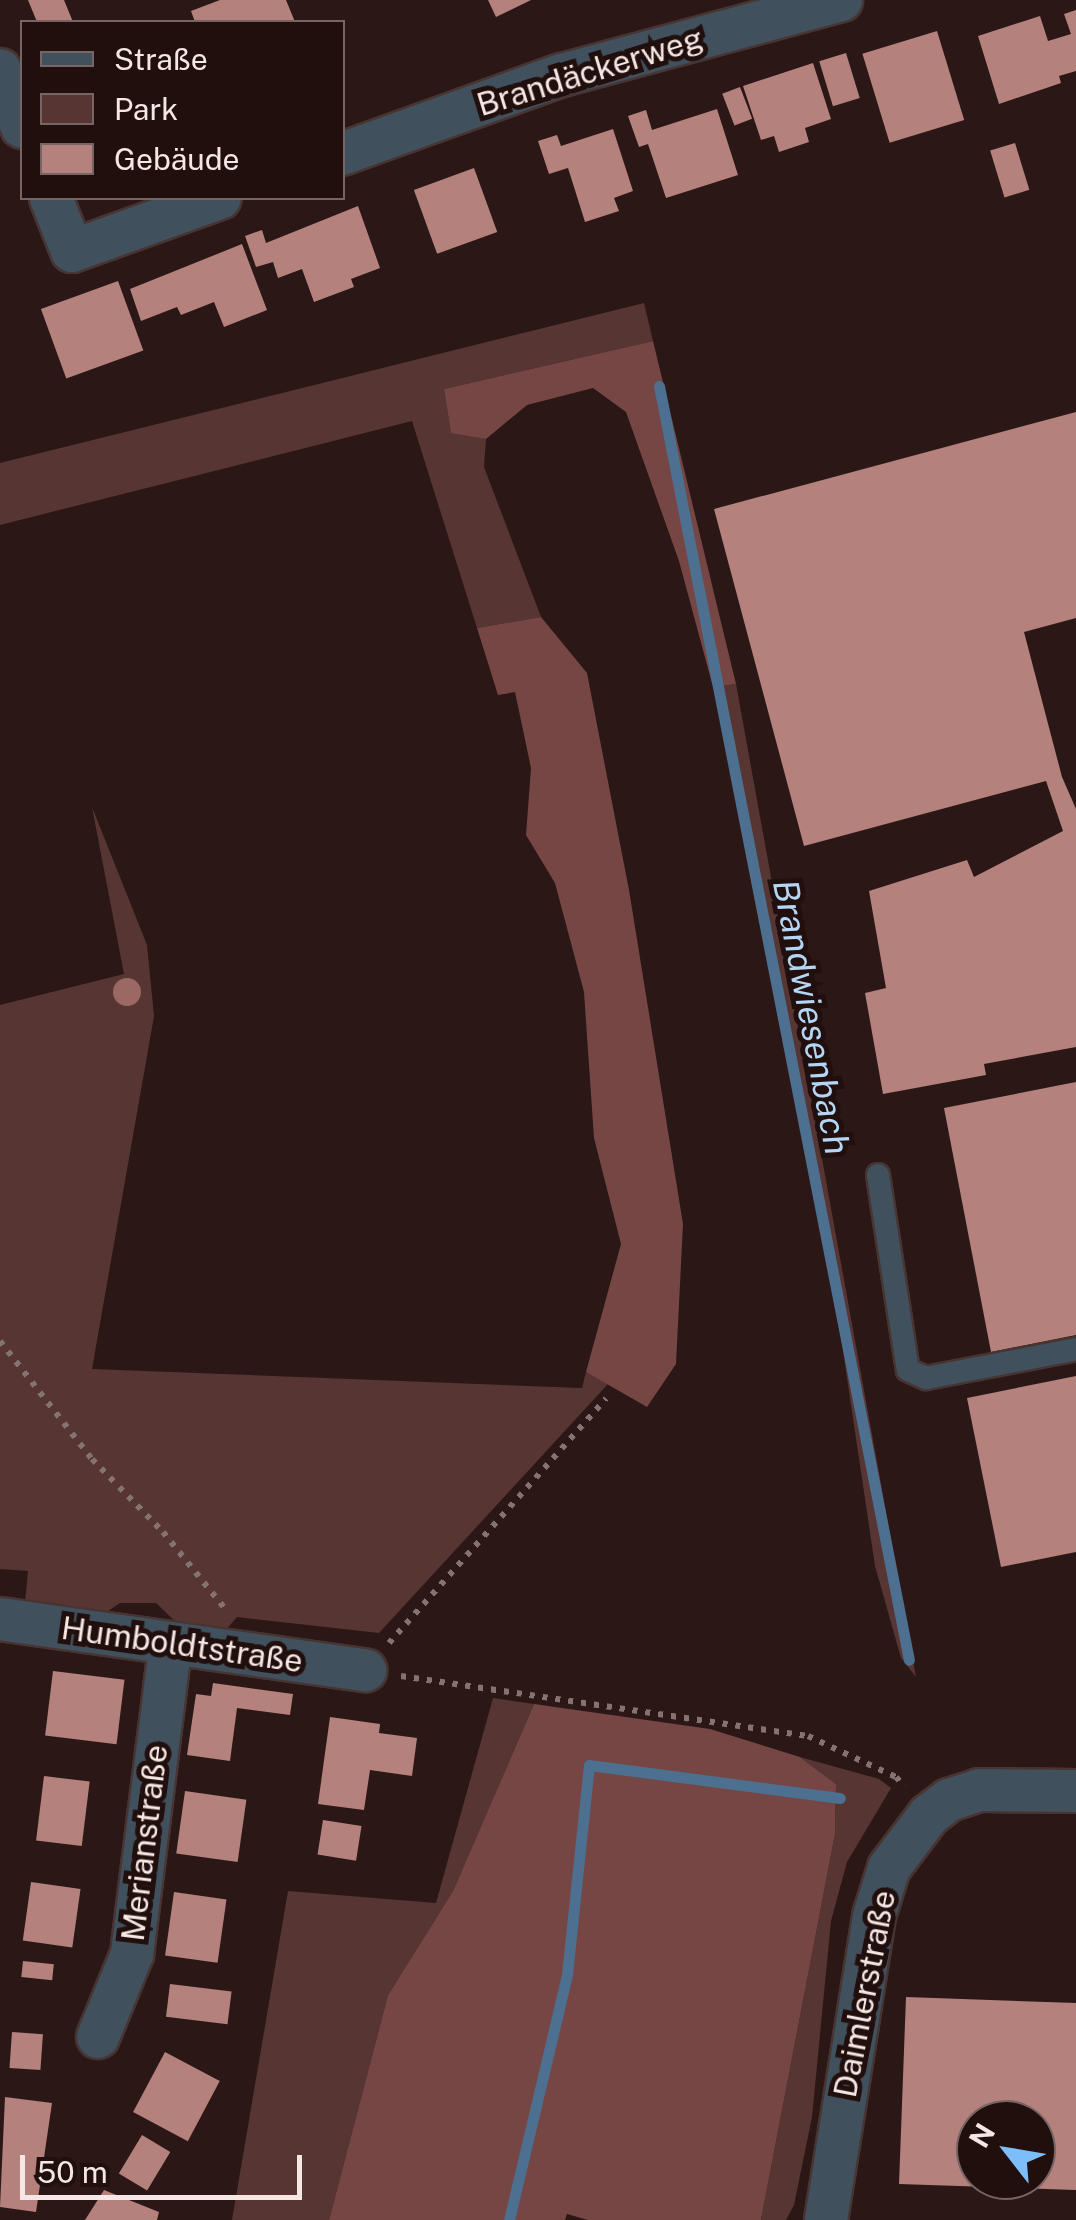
<!DOCTYPE html>
<html>
<head>
<meta charset="utf-8">
<style>
  body { margin:0 }
  #map { position:relative; width:1076px; height:2220px; overflow:hidden; background:#2b1816; font-family:"Public Sans",sans-serif }
  div>[style] { position:absolute }
  [style*='--x'] { left:calc(var(--x)*1px); top:calc(var(--y)*1px); width:calc(var(--w)*1px); rotate:calc(var(--a)*1deg) }
  .green>* { inset:0; background:#573532 }
  .forest>* { inset:0; background:#754643 }
  .stream>* { height:11px; margin:-5.5px; padding:0 5.5px; transform-origin:5.5px; border-radius:5.5px; background:#4d7090 }
  .building>* { inset:0; background:#b4817c; transform-origin:0 0 }
  .path>* { height:6px; margin-top:-3px; transform-origin:0; background:repeating-linear-gradient(90deg,#847371 0 5px,transparent 0 13px) }
  .roads { filter:drop-shadow(2px 0 #473533) drop-shadow(-2px 0 #473533) drop-shadow(0 2px #473533) drop-shadow(0 -2px #473533) }
  .service>* { height:22px; margin:-11px; padding:0 11px; transform-origin:11px; border-radius:11px; background:#41505d }
  .minor>* { height:42px; margin:-21px; padding:0 21px; transform-origin:21px; border-radius:21px; background:#41505d }
  .trees>* { width:28px; height:28px; margin:-14px; border-radius:50%; background:#9c6864 }
  span { translate:-50% -50%; white-space:nowrap; text-align:center; line-height:1.15; -webkit-text-stroke:10px #210f0e; paint-order:stroke }
  .street-label { font-size:32px; color:#f5e7e5 }
  .water-label { font-size:35px; color:#b4d6f5; font-style:italic }
  .legend { position:absolute; left:20px; top:20px; width:325px; height:180px; box-sizing:border-box; background:#210f0e; border:2px solid #766564; margin:0; padding:12px 18px; list-style:none; font-size:30px; color:#f5e7e5 }
  .legend li { display:flex; align-items:center; gap:20px; height:50px }
  .legend b { width:50px; border:2px solid #766564 }
  .north { position:absolute; left:956px; top:2100px; width:100px; height:100px; box-sizing:border-box; background:#210f0e; border:2px solid #766564; border-radius:50%; rotate:301deg; font-size:28px; font-weight:700; line-height:40px; text-align:center; color:#f5e7e5 }
  .north::after { content:''; display:block; margin:auto; width:35px; height:45px; background:#7cbef9; clip-path:polygon(50% 0,100% 100%,50% 72%,0 100%) }
  .scale { position:absolute; left:20px; top:2155px; width:282px; height:45px; box-sizing:border-box; border:5px solid #f5e7e5; border-top:0; padding-left:12px; font-size:30px; line-height:35px; white-space:nowrap; color:#f5e7e5; -webkit-text-stroke:8px #210f0e; paint-order:stroke }
</style>
</head>
<body>
<div id="map">
  <div class="green">
    <i style="clip-path:polygon(644px 303px,653px 341px,444px 389px,451px 432px,486px 439px,484px 467px,541px 617px,477px 628px,412px 421px,0 525px,0 463px)"></i>
    <i style="clip-path:polygon(736px 684px,916px 1677px,901px 1658px,875px 1566px,814px 1156px,744px 803px,713px 687px)"></i>
    <i style="clip-path:polygon(92px 807px,147px 945px,154px 1016px,92px 1369px,582px 1388px,586px 1372px,608px 1384px,379px 1633px,237px 1617px,225px 1631px,182px 1628px,156px 1603px,120px 1603px,102px 1615px,25px 1603px,28px 1571px,0 1569px,0 1005px,124px 974px)"></i>
    <i style="clip-path:polygon(493px 1698px,534px 1704px,453px 1891px,388px 1995px,329px 2220px,232px 2220px,288px 1891px,436px 1903px)"></i>
    <i style="clip-path:polygon(800px 1757px,879px 1779px,891px 1788px,847px 1862px,831px 1921px,812px 2117px,794px 2205px,786px 2220px,761px 2220px,835px 1834px,836px 1784px)"></i>
  </div>
  <div class="forest">
    <i style="clip-path:polygon(653px 341px,736px 684px,713px 687px,679px 561px,626px 412px,593px 388px,527px 405px,486px 439px,451px 433px,444px 389px)"></i>
    <i style="clip-path:polygon(541px 617px,587px 673px,629px 890px,683px 1224px,676px 1364px,647px 1407px,586px 1372px,621px 1244px,594px 1138px,584px 992px,555px 883px,526px 835px,531px 768px,515px 692px,498px 695px,477px 628px)"></i>
    <i style="clip-path:polygon(534px 1704px,710px 1729px,800px 1757px,836px 1784px,835px 1834px,761px 2220px,588px 2220px,567px 2214px,565px 2220px,329px 2220px,388px 1995px,453px 1891px)"></i>
  </div>
  <div class="stream">
    <i style="--x:659;--y:386;--w:1298;--a:78.9"></i>
    <i style="--x:509;--y:2220;--w:253;--a:-76.7"></i>
    <i style="--x:567;--y:1974;--w:210;--a:-84"></i>
    <i style="--x:589;--y:1765;--w:253;--a:7.5"></i>
  </div>
  <div class="building">
    <i style="clip-path:polygon(28px 0,64px 0,73px 22px,37px 22px)"></i>
    <i style="clip-path:polygon(220px 0,286px 0,295px 22px,195px 22px,191px 11px)"></i>
    <i style="clip-path:polygon(488px 0,531px 0,496px 17px)"></i>
    <i style="clip-path:polygon(1076px 10px,1076px 71px,1059px 76px,1061px 83px,999px 104px,978px 36px,1040px 16px,1048px 41px,1071px 34px,1064px 14px)"></i>
    <i style="left:937px;top:31px;width:93px;height:78px;rotate:73deg"></i>
    <i style="left:846px;top:53px;width:47px;height:28px;rotate:73deg"></i>
    <i style="clip-path:polygon(813px 63px,831px 119px,805px 128px,809px 142px,779px 152px,774px 136px,761px 140px,743px 86px)"></i>
    <i style="left:740px;top:87px;width:34px;height:19px;rotate:69deg"></i>
    <i style="clip-path:polygon(717px 109px,738px 175px,666px 198px,648px 144px,639px 147px,628px 116px,646px 110px,652px 130px)"></i>
    <i style="clip-path:polygon(613px 129px,633px 191px,614px 198px,619px 211px,585px 222px,568px 168px,549px 174px,538px 141px,557px 135px,561px 146px)"></i>
    <i style="left:1015px;top:143px;width:49px;height:26px;rotate:73deg"></i>
    <i style="left:474px;top:168px;width:68px;height:64px;rotate:70deg"></i>
    <i style="clip-path:polygon(358px 206px,380px 268px,351px 279px,354px 287px,314px 302px,302px 269px,278px 278px,273px 262px,256px 267px,245px 236px,262px 230px,266px 243px)"></i>
    <i style="clip-path:polygon(242px 244px,267px 310px,224px 327px,214px 302px,181px 315px,177px 307px,141px 321px,130px 289px)"></i>
    <i style="left:118px;top:281px;width:74px;height:82px;rotate:70deg"></i>
    <i style="clip-path:polygon(1076px 412px,1076px 618px,1024px 632px,1062px 777px,1076px 809px,1076px 1047px,984px 1064px,986px 1075px,883px 1094px,865px 993px,886px 988px,869px 891px,967px 860px,974px 877px,1063px 831px,1046px 781px,804px 846px,714px 509px)"></i>
    <i style="clip-path:polygon(1076px 1082px,1076px 1335px,991px 1352px,944px 1108px)"></i>
    <i style="clip-path:polygon(1076px 1376px,1076px 1552px,1001px 1567px,967px 1398px)"></i>
    <i style="left:53px;top:1671px;width:72px;height:65px;rotate:7deg"></i>
    <i style="clip-path:polygon(213px 1683px,293px 1694px,290px 1715px,237px 1708px,230px 1761px,187px 1755px,196px 1694px,211px 1696px)"></i>
    <i style="clip-path:polygon(330px 1717px,380px 1724px,379px 1733px,417px 1738px,412px 1776px,370px 1770px,364px 1810px,318px 1804px)"></i>
    <i style="left:44px;top:1776px;width:46px;height:65px;rotate:7deg"></i>
    <i style="left:185px;top:1791px;width:62px;height:63px;rotate:8deg"></i>
    <i style="left:323px;top:1820px;width:39px;height:35px;rotate:9deg"></i>
    <i style="left:31px;top:1882px;width:50px;height:59px;rotate:8deg"></i>
    <i style="left:174px;top:1892px;width:53px;height:64px;rotate:8deg"></i>
    <i style="left:23px;top:1961px;width:31px;height:16px;rotate:6deg"></i>
    <i style="left:170px;top:1984px;width:62px;height:33px;rotate:7deg"></i>
    <i style="clip-path:polygon(evenodd,906px 1997px,1076px 2003px,1076px 2190px,899px 2184px,906px 1997px,976px 2120px,1036px 2120px,1036px 2180px,976px 2180px,976px 2120px)"></i>
    <i style="left:12px;top:2032px;width:31px;height:36px;rotate:4deg"></i>
    <i style="left:165px;top:2052px;width:62px;height:68px;rotate:28deg"></i>
    <i style="clip-path:polygon(5px 2097px,52px 2103px,36px 2212px,0 2207px)"></i>
    <i style="left:142px;top:2135px;width:33px;height:45px;rotate:31deg"></i>
    <i style="clip-path:polygon(104px 2190px,159px 2212px,157px 2220px,85px 2220px)"></i>
  </div>
  <div class="path">
    <i style="--x:0;--y:1341;--w:150;--a:52.1"></i>
    <i style="--x:92;--y:1459;--w:102;--a:45.8"></i>
    <i style="--x:163;--y:1532;--w:102;--a:51"></i>
    <i style="--x:389;--y:1643;--w:327;--a:-48.4"></i>
    <i style="--x:401;--y:1676;--w:411;--a:8.4"></i>
    <i style="--x:808;--y:1736;--w:97;--a:25"></i>
    <i style="--x:896;--y:1777;--w:13;--a:48"></i>
  </div>
  <div class="roads">
    <div class="service">
      <i style="--x:878;--y:1175;--w:197;--a:81.3"></i>
      <i style="--x:908;--y:1370;--w:20;--a:24"></i>
      <i style="--x:926;--y:1378;--w:153;--a:-10.9"></i>
    </div>
    <div class="minor">
      <i style="--x:0;--y:70;--w:61;--a:68.9"></i>
      <i style="--x:342;--y:154;--w:234;--a:-19.8"></i>
      <i style="--x:562;--y:75;--w:289;--a:-15"></i>
      <i style="--x:51;--y:198;--w:57;--a:68.4"></i>
      <i style="--x:72;--y:251;--w:157;--a:-19.7"></i>
      <i style="--x:0;--y:1619;--w:369;--a:8"></i>
      <i style="--x:98;--y:2037;--w:90;--a:-67.7"></i>
      <i style="--x:132;--y:1954;--w:313;--a:-82.9"></i>
      <i style="--x:826;--y:2220;--w:308;--a:-81"></i>
      <i style="--x:874;--y:1916;--w:50;--a:-72.6"></i>
      <i style="--x:889;--y:1868;--w:66;--a:-53"></i>
      <i style="--x:929;--y:1815;--w:25;--a:-37"></i>
      <i style="--x:949;--y:1800;--w:32;--a:-18"></i>
      <i style="--x:979;--y:1790;--w:97;--a:0.6"></i>
    </div>
  </div>
  <div class="trees">
    <i style="left:127px;top:992px"></i>
  </div>
  <div class="street-label">
    <span style="left:590px;top:72px;rotate:-17deg">Brandäckerweg</span>
    <span style="left:182px;top:1645px;rotate:8deg">Humboldtstraße</span>
    <span style="left:145px;top:1843px;rotate:-83deg">Merianstraße</span>
    <span style="left:865px;top:1994px;rotate:-79deg">Daimlerstraße</span>
  </div>
  <div class="water-label">
    <span style="left:811px;top:1017px;rotate:79deg">Brandwiesenbach</span>
  </div>
  <ul class="legend">
  <li><b style="height:12px;background:#41505d"></b>Straße</li>
  <li><b style="height:28px;background:#573532"></b>Park</li>
  <li><b style="height:28px;background:#b4817c"></b>Gebäude</li>
  </ul>
  <div class="north">N</div>
  <div class="scale">50 m</div>
</div>
</body>
</html>
